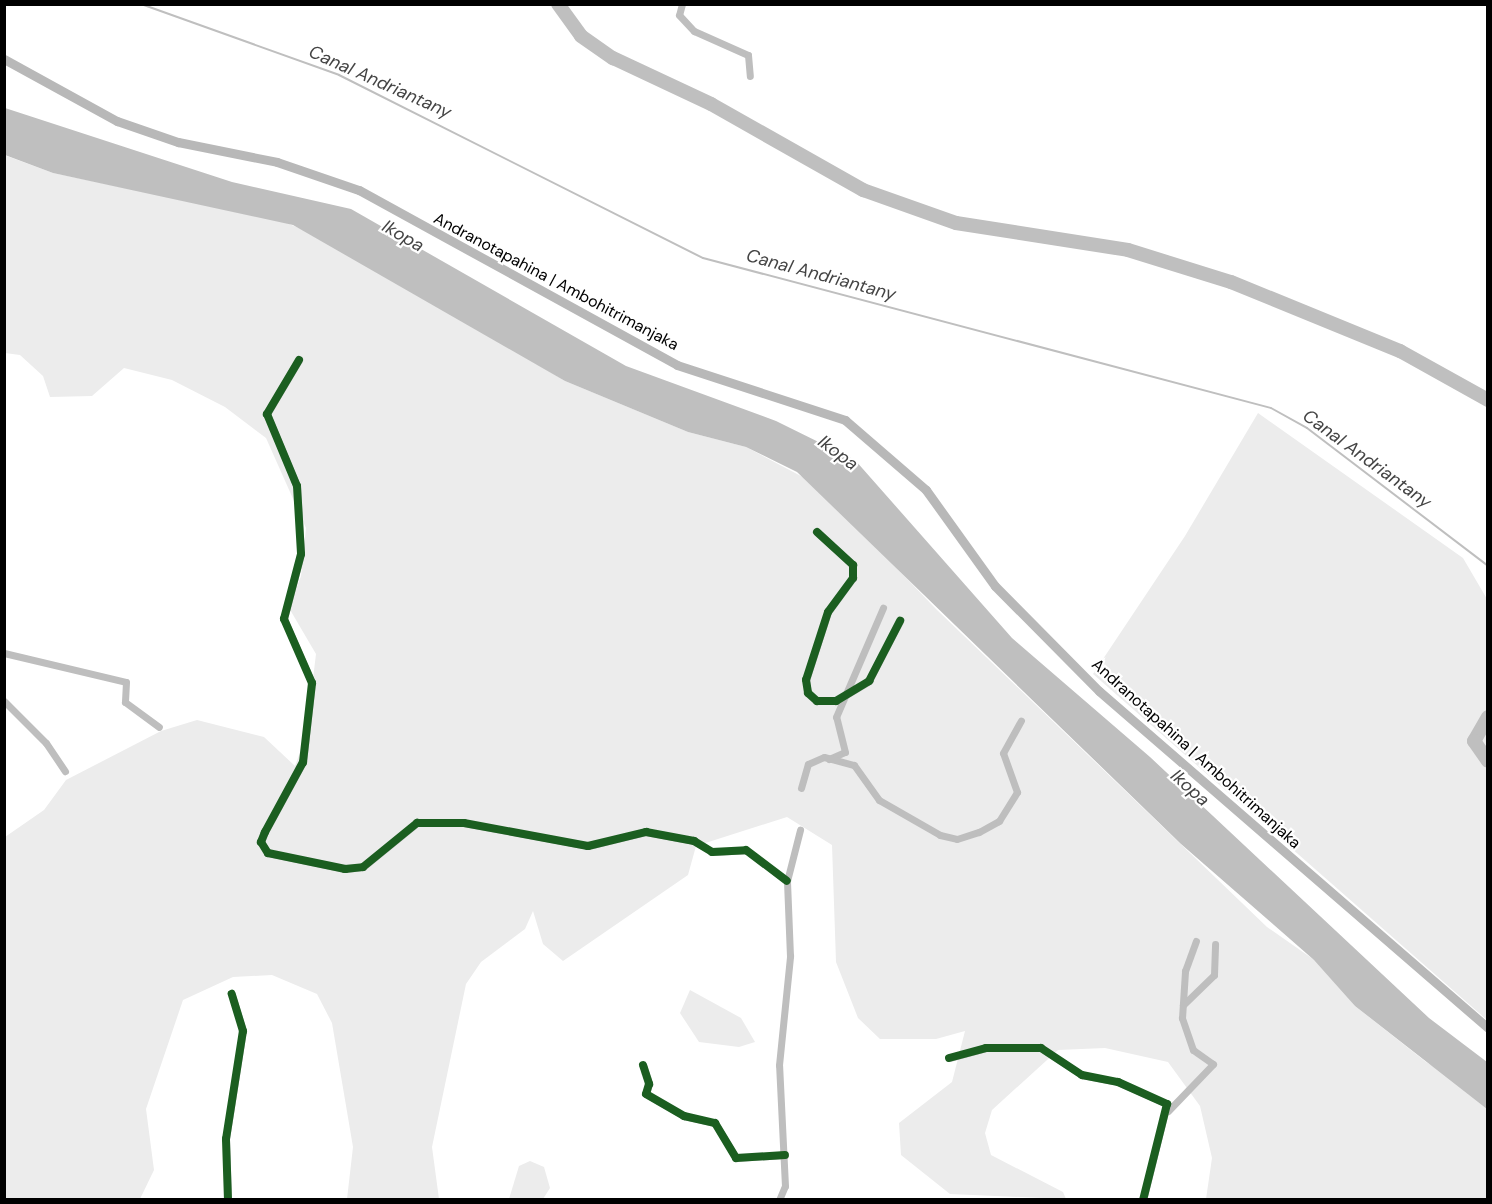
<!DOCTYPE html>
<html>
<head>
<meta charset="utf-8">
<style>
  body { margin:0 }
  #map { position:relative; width:1492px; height:1204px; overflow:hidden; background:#fff; font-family:"DM Sans",sans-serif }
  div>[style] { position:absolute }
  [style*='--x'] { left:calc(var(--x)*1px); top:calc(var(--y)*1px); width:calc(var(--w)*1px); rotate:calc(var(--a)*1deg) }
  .green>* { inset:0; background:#ececec }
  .water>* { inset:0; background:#bfbfbf }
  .stream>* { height:2px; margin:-1px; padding:0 1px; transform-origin:1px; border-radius:1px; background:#bfbfbf }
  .river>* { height:14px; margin:-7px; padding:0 7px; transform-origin:7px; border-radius:7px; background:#bfbfbf }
  .street>* { height:7px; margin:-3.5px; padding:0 3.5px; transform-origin:3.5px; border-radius:3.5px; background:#bebebe }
  .secondary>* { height:9px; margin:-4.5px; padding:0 4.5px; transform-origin:4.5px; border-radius:4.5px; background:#b8b8b8 }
  .cycleway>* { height:8px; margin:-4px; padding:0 4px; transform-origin:4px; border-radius:4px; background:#1b5e20 }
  span { translate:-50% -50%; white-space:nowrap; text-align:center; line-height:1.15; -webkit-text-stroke:4.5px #fff; paint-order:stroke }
  .street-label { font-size:16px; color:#000 }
  .water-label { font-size:18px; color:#444; font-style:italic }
  .frame { position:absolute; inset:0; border:6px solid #000; pointer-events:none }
</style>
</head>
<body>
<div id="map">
  <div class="green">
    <i style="clip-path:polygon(4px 155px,53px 173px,279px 220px,344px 246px,565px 381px,688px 432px,746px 447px,816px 484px,936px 609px,1267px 927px,1320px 964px,1355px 1006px,1426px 1062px,1487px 1100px,1487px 1199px,1206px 1199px,1212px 1158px,1200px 1106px,1168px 1062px,1105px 1048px,1058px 1050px,992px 1110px,985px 1133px,991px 1155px,1063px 1192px,1066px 1199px,950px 1194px,901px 1155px,899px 1123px,952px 1082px,965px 1031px,936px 1039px,880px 1039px,858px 1018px,836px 962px,832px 845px,787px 817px,696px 846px,688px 875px,563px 961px,543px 944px,533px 911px,525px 929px,481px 962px,466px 984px,432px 1147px,439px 1199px,347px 1199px,353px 1147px,332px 1023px,317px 994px,272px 975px,233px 977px,183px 1000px,146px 1109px,154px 1170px,140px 1199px,5px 1199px,5px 837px,44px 810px,66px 780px,161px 731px,197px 720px,264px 737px,295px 766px,306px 736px,316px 654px,289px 608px,301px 576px,306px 528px,266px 438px,225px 407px,172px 380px,124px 368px,92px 396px,50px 397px,43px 376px,20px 355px,5px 353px)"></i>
    <i style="clip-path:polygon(1258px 413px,1463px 558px,1487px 599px,1487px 1020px,1093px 674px,1185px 536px)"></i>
    <i style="clip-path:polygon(690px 990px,741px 1018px,755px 1042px,739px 1047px,699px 1042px,680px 1013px)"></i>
    <i style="clip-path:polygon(530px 1161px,544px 1167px,550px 1188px,543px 1199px,509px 1199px,519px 1166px)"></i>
  </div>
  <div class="water">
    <i style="clip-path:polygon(5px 108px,232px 182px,351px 209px,626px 366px,776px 421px,855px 460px,1012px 638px,1150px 757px,1429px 1018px,1487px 1062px,1487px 1109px,1355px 1006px,1314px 960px,1181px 844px,797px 472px,746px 447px,688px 432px,565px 381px,293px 225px,53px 173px,5px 155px)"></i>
  </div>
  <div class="stream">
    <i style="--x:141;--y:4;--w:210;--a:19.7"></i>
    <i style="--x:339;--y:75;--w:407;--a:26.7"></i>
    <i style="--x:703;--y:258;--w:587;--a:14.79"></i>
    <i style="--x:1271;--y:408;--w:41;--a:29.1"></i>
    <i style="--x:1307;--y:428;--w:228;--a:37.3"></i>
  </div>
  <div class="river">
    <i style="--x:558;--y:4;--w:39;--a:54"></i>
    <i style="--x:581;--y:36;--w:39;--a:35"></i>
    <i style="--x:613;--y:58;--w:108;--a:25.1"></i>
    <i style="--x:711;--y:104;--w:175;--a:29.5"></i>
    <i style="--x:863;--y:190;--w:99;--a:19.5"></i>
    <i style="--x:956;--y:223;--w:174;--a:8.9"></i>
    <i style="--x:1128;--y:250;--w:108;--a:17.3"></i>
    <i style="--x:1231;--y:282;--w:183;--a:22.2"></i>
    <i style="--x:1400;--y:351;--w:101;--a:29.1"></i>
    <i style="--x:1488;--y:717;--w:28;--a:120"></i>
    <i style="--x:1474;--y:741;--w:24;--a:55"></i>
  </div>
  <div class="street">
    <i style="--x:682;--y:4;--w:11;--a:105"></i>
    <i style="--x:679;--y:15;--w:22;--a:47"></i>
    <i style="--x:694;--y:31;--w:59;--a:24"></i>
    <i style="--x:748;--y:55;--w:21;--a:85"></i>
    <i style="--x:299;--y:360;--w:63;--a:120.7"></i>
    <i style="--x:267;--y:414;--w:78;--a:67.4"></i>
    <i style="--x:297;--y:486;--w:68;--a:86.6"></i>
    <i style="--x:301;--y:554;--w:67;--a:104.7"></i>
    <i style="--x:284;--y:619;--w:70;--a:66.4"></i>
    <i style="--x:312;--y:683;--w:80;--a:96.5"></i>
    <i style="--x:303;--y:762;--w:80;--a:118.5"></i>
    <i style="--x:265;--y:832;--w:11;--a:112"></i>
    <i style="--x:261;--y:842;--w:13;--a:58"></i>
    <i style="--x:268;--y:853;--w:79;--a:11.7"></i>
    <i style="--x:345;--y:869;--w:18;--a:-6"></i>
    <i style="--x:363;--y:867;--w:70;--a:-39.2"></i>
    <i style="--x:417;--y:823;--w:47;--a:0"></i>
    <i style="--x:464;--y:823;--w:126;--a:10.5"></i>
    <i style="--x:588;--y:846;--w:60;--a:-13.6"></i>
    <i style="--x:646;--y:832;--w:49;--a:10.6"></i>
    <i style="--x:694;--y:841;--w:21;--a:31"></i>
    <i style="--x:712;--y:852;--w:34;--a:-3"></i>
    <i style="--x:746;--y:850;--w:51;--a:37.1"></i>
    <i style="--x:817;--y:532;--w:49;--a:42.5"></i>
    <i style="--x:853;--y:565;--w:13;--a:90"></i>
    <i style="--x:853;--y:578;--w:42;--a:126.3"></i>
    <i style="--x:828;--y:612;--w:71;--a:107.9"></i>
    <i style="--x:806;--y:680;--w:13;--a:81"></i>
    <i style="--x:808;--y:693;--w:12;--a:42"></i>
    <i style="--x:817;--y:701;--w:19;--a:0"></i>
    <i style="--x:836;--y:701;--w:39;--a:-31"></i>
    <i style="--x:869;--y:681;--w:68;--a:-62.7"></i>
    <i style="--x:4;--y:653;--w:125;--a:13.4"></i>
    <i style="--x:126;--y:682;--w:20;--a:93"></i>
    <i style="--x:125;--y:702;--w:42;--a:36.3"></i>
    <i style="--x:4;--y:701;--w:59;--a:45"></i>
    <i style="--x:46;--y:743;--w:34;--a:56"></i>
    <i style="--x:829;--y:759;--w:17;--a:-24"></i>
    <i style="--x:845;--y:752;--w:36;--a:-104"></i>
    <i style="--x:836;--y:717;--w:119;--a:-66.7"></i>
    <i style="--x:801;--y:788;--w:25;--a:-74"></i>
    <i style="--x:808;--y:764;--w:17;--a:-24"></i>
    <i style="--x:824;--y:757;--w:31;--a:15"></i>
    <i style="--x:854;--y:765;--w:43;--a:54.5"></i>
    <i style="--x:879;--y:800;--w:70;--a:29.8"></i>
    <i style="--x:940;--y:835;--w:17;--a:13"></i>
    <i style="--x:957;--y:839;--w:23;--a:-18"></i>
    <i style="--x:979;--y:832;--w:23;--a:-29"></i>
    <i style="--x:999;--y:821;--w:34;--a:-58"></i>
    <i style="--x:1017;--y:792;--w:41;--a:-109.7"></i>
    <i style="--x:1003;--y:753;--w:37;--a:-61"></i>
    <i style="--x:1183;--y:1005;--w:43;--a:-44.1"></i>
    <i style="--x:1214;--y:975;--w:31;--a:-88"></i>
    <i style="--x:949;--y:1058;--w:38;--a:-15"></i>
    <i style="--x:986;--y:1048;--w:55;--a:0"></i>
    <i style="--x:1041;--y:1048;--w:49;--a:33.4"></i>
    <i style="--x:1082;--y:1075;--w:37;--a:11"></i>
    <i style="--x:1118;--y:1082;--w:54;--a:24.2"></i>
    <i style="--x:1167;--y:1104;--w:99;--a:104"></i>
    <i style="--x:643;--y:1065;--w:20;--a:72"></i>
    <i style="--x:649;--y:1084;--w:10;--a:107"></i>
    <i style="--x:646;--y:1094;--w:44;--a:30.1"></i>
    <i style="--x:684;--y:1116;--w:32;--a:13"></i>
    <i style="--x:715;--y:1123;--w:41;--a:59"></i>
    <i style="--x:736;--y:1158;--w:49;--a:-3.5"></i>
    <i style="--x:1168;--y:1111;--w:65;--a:-46.2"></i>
    <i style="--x:1213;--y:1064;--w:24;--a:-145"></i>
    <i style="--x:1193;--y:1050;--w:34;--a:-109"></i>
    <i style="--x:1182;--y:1018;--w:47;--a:-86.3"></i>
    <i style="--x:1185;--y:971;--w:32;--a:-70"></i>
    <i style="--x:228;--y:1200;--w:61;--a:-91.9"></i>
    <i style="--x:226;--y:1139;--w:109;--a:-81.1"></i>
    <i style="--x:243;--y:1031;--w:39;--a:-107"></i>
    <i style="--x:779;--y:1200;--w:15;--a:-67"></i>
    <i style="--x:785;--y:1186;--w:121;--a:-92.8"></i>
    <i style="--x:779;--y:1065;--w:110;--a:-84.2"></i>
    <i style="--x:790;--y:956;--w:75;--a:-92.3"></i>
    <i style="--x:787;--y:881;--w:53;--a:-75.7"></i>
  </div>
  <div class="secondary">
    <i style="--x:4;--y:59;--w:129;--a:28.8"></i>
    <i style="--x:117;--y:121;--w:65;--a:19"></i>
    <i style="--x:178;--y:142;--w:101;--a:11.4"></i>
    <i style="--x:277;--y:162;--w:87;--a:18.9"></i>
    <i style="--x:359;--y:190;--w:363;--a:28.8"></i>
    <i style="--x:677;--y:365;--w:177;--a:18.1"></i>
    <i style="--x:845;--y:420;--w:107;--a:40.8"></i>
    <i style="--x:926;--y:490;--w:118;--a:54.3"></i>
    <i style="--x:995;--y:586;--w:148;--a:45.3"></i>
    <i style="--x:1099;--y:691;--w:515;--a:40.9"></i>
  </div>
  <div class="cycleway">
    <i style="--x:299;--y:360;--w:63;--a:120.7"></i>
    <i style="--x:267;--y:414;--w:78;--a:67.4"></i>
    <i style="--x:297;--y:486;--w:68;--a:86.6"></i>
    <i style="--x:301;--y:554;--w:67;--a:104.7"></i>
    <i style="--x:284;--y:619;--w:70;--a:66.4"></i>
    <i style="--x:312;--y:683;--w:80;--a:96.5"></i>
    <i style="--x:303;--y:762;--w:80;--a:118.5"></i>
    <i style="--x:265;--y:832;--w:11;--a:112"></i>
    <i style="--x:261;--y:842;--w:13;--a:58"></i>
    <i style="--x:268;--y:853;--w:79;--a:11.7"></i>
    <i style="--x:345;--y:869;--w:18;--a:-6"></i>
    <i style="--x:363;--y:867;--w:70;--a:-39.2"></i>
    <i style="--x:417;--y:823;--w:47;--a:0"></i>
    <i style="--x:464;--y:823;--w:126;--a:10.5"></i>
    <i style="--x:588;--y:846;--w:60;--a:-13.6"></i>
    <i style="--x:646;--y:832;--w:49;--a:10.6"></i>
    <i style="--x:694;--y:841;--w:21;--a:31"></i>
    <i style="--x:712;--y:852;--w:34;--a:-3"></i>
    <i style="--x:746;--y:850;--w:51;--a:37.1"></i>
    <i style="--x:817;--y:532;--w:49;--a:42.5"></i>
    <i style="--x:853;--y:565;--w:13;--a:90"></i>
    <i style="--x:853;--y:578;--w:42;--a:126.3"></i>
    <i style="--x:828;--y:612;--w:71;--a:107.9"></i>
    <i style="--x:806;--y:680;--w:13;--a:81"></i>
    <i style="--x:808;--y:693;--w:12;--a:42"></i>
    <i style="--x:817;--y:701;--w:19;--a:0"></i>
    <i style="--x:836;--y:701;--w:39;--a:-31"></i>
    <i style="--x:869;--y:681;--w:68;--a:-62.7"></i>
    <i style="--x:949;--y:1058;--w:38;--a:-15"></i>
    <i style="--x:986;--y:1048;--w:55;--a:0"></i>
    <i style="--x:1041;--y:1048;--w:49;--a:33.4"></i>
    <i style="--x:1082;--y:1075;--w:37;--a:11"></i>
    <i style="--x:1118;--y:1082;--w:54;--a:24.2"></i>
    <i style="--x:1167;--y:1104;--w:99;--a:104"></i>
    <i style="--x:643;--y:1065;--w:20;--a:72"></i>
    <i style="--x:649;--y:1084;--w:10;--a:107"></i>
    <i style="--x:646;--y:1094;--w:44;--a:30.1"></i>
    <i style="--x:684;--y:1116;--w:32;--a:13"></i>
    <i style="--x:715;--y:1123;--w:41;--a:59"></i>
    <i style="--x:736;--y:1158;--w:49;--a:-3.5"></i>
    <i style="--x:228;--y:1200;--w:61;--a:-91.9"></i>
    <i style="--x:226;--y:1139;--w:109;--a:-81.1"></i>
    <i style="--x:243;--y:1031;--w:39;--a:-107"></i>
  </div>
  <div class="street-label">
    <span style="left:556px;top:282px;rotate:28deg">Andranotapahina | Ambohitrimanjaka</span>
    <span style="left:1196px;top:754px;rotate:42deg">Andranotapahina | Ambohitrimanjaka</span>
  </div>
  <div class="water-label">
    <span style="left:380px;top:82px;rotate:24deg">Canal Andriantany</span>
    <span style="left:403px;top:236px;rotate:30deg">Ikopa</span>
    <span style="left:821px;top:275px;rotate:15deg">Canal Andriantany</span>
    <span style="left:838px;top:453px;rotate:37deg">Ikopa</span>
    <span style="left:1367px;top:459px;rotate:36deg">Canal Andriantany</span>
    <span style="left:1190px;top:788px;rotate:42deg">Ikopa</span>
  </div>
  <div class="frame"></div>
</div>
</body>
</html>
